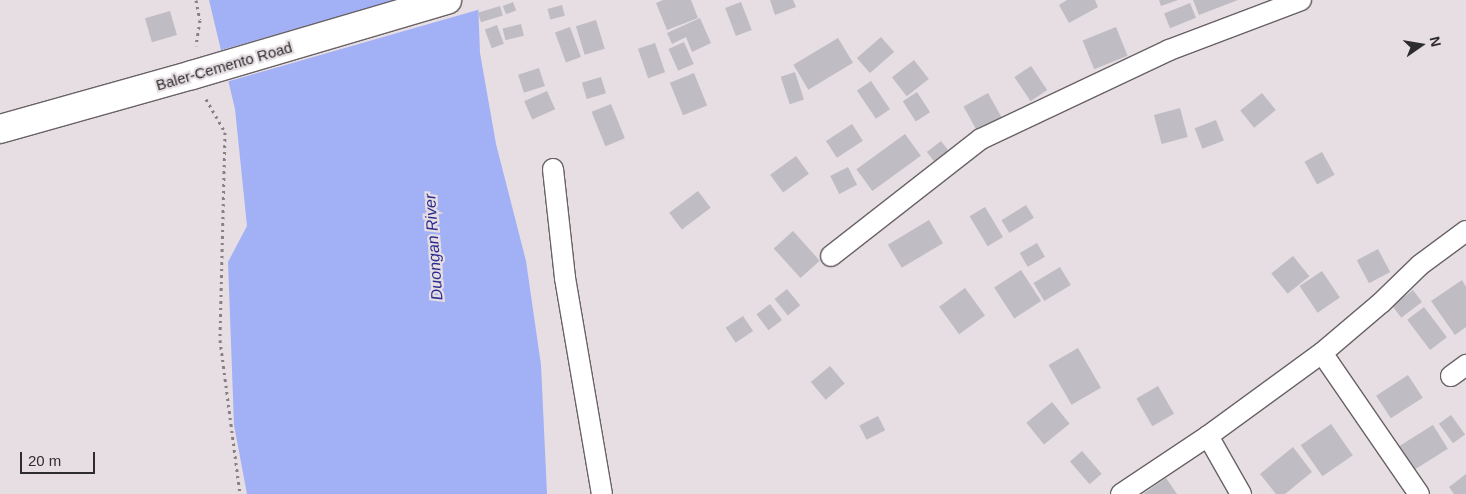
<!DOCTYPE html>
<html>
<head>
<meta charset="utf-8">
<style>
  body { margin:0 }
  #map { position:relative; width:1466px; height:494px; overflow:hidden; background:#e6dee3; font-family:Helvetica,sans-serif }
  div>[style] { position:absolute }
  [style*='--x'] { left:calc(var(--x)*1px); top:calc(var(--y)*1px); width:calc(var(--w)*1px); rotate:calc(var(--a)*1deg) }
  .water>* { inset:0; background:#a2b0f6 }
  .pier>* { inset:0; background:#e6dee3 }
  .building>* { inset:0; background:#bfbcc3; transform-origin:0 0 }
  .path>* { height:3px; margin-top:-1.5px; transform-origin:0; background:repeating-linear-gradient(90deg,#878185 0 2.5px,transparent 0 6.5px) }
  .roads { filter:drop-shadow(1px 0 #696266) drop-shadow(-1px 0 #696266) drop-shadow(0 1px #696266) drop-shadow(0 -1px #696266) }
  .street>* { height:20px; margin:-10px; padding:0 10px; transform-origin:10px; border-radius:10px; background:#fff }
  .secondary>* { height:28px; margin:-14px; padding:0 14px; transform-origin:14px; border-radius:14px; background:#fff }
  span { translate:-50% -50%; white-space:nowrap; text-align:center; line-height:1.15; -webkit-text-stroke:4.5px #e6dee3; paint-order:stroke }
  .street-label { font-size:15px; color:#2f2c2e }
  .water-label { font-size:16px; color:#2c2d8e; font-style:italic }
  .north { position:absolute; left:1396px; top:20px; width:50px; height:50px; -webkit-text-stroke:4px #e6dee3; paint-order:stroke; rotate:77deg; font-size:14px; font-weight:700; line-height:20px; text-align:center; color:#2f2c2e }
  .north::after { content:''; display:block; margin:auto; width:18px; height:22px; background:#2f2c2e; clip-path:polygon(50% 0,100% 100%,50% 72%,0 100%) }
  .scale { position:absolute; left:20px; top:452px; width:75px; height:22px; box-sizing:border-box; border:2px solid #2f2c2e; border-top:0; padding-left:6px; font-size:15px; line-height:18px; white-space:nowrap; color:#2f2c2e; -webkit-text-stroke:4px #e6dee3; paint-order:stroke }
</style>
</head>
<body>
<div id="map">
  <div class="water">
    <i style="clip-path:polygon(209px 0,478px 0,480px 53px,496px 144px,526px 261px,541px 365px,547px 494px,247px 494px,234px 425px,228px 262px,247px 226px,235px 109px)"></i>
  </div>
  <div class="pier">
    <i style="clip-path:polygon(397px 0,481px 0,481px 9px,226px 82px,218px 51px)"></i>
  </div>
  <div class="building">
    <i style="clip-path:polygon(663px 0,691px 0,698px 18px,667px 30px,656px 3px)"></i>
    <i style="clip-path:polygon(770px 0,793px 0,796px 7px,775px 15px)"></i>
    <i style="clip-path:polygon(1067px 0,1095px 0,1098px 7px,1069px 23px,1059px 5px)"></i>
    <i style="clip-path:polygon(1159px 0,1178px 0,1161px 6px)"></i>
    <i style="clip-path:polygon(1193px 0,1238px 0,1199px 15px)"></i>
    <i style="left:513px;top:2px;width:9px;height:11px;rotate:69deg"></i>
    <i style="left:741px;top:2px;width:30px;height:17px;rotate:69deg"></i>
    <i style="left:1190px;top:3px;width:16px;height:28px;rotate:68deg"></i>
    <i style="left:562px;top:5px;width:11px;height:15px;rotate:75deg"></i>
    <i style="left:500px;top:6px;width:10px;height:23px;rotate:73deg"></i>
    <i style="left:170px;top:11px;width:25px;height:26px;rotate:74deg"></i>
    <i style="clip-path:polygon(700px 18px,711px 43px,692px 52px,686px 37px,672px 44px,667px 33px)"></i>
    <i style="left:596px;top:20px;width:30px;height:21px;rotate:73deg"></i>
    <i style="left:521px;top:24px;width:12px;height:19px;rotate:76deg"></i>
    <i style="left:497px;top:25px;width:20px;height:13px;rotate:70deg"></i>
    <i style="left:570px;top:27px;width:32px;height:16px;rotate:70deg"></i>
    <i style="left:1116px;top:27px;width:31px;height:36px;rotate:68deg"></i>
    <i style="left:881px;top:37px;width:20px;height:32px;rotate:49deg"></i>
    <i style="left:838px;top:38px;width:29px;height:52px;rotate:59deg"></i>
    <i style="left:684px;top:42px;width:24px;height:17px;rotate:66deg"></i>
    <i style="left:655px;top:43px;width:31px;height:18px;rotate:71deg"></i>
    <i style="left:914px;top:60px;width:24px;height:28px;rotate:52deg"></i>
    <i style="left:1031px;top:66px;width:29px;height:20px;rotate:56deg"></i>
    <i style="left:539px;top:68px;width:19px;height:22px;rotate:72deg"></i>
    <i style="left:795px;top:72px;width:29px;height:15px;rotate:72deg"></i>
    <i style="left:694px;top:73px;width:35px;height:26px;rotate:68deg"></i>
    <i style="left:601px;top:77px;width:17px;height:20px;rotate:73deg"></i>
    <i style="left:871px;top:81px;width:34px;height:17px;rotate:56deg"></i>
    <i style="left:547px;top:91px;width:20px;height:25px;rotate:66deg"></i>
    <i style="left:917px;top:92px;width:24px;height:17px;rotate:57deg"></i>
    <i style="left:988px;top:93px;width:29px;height:28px;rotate:61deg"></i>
    <i style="left:1262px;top:93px;width:22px;height:28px;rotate:51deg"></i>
    <i style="left:611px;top:104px;width:37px;height:21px;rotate:68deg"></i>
    <i style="left:1180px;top:108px;width:30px;height:27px;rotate:75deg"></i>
    <i style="left:1216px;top:120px;width:22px;height:23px;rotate:69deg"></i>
    <i style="left:852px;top:124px;width:20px;height:31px;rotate:57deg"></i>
    <i style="left:905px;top:134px;width:27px;height:60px;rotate:54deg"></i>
    <i style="left:941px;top:141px;width:18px;height:18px;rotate:52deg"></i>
    <i style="left:1322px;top:152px;width:26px;height:20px;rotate:61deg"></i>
    <i style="left:796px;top:156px;width:22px;height:32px;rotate:54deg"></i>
    <i style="left:848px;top:167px;width:20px;height:20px;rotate:63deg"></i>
    <i style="left:698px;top:191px;width:21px;height:36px;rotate:53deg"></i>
    <i style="left:1026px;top:205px;width:15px;height:29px;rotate:58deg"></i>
    <i style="left:985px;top:207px;width:35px;height:18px;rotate:59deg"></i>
    <i style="left:929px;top:220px;width:27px;height:48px;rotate:59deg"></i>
    <i style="left:793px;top:231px;width:40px;height:26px;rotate:48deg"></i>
    <i style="left:1037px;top:243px;width:16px;height:20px;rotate:60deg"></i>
    <i style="left:1378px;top:249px;width:26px;height:24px;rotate:62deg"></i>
    <i style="left:1293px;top:256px;width:26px;height:28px;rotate:51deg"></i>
    <i style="left:1060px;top:267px;width:21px;height:31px;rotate:59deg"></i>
    <i style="left:1021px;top:270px;width:37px;height:32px;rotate:57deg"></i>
    <i style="left:1322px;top:271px;width:32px;height:27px;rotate:56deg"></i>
    <i style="clip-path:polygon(1462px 280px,1466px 287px,1466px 327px,1455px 335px,1431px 301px)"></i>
    <i style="left:965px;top:288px;width:34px;height:32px;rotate:54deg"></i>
    <i style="left:787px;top:289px;width:21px;height:16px;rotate:51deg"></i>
    <i style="left:1413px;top:290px;width:15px;height:26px;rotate:53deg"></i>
    <i style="left:770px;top:304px;width:20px;height:17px;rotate:53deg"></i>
    <i style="left:1424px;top:307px;width:38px;height:21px;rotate:53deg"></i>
    <i style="left:743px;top:316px;width:18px;height:21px;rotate:56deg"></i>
    <i style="left:1078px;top:348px;width:46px;height:34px;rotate:60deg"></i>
    <i style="left:830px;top:366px;width:23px;height:25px;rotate:50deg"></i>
    <i style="left:1408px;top:375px;width:27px;height:38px;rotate:57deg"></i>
    <i style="left:1158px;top:386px;width:32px;height:25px;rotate:60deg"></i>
    <i style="left:1052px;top:402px;width:28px;height:33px;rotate:51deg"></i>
    <i style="left:1451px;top:415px;width:24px;height:15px;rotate:54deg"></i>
    <i style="left:878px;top:416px;width:16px;height:21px;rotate:63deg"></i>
    <i style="left:1331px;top:424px;width:38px;height:37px;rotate:55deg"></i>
    <i style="left:1433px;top:425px;width:28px;height:40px;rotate:58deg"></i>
    <i style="clip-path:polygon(1293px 447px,1312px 472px,1285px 494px,1276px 494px,1260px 474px)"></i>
    <i style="left:1082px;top:451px;width:30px;height:16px;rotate:49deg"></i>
    <i style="clip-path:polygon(1466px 474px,1466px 494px,1454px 494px,1449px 487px)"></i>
    <i style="clip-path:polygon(1166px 478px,1177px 494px,1143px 494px)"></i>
  </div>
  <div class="path">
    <i style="--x:196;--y:0;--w:20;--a:79"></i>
    <i style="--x:200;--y:20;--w:26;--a:99"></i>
    <i style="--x:206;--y:99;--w:38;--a:60"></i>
    <i style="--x:225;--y:132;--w:208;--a:91.4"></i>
    <i style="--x:220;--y:340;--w:155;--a:82.6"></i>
  </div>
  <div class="roads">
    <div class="street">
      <i style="--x:553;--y:169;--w:110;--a:83.7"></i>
      <i style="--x:565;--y:278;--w:219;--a:80.3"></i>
      <i style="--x:831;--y:256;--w:190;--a:-38"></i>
      <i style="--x:981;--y:139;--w:208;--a:-25.3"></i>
      <i style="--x:1169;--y:50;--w:141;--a:-20.7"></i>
      <i style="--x:1322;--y:353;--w:171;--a:55.5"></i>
      <i style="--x:1451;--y:376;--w:19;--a:-36"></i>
      <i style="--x:1208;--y:436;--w:67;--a:60.4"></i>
      <i style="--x:1121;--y:494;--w:105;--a:-33.7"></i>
      <i style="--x:1208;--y:436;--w:141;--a:-36.1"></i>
      <i style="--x:1322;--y:353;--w:77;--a:-40.3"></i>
      <i style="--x:1381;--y:303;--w:54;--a:-44.3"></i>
      <i style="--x:1420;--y:265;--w:57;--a:-36.5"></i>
    </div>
    <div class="secondary">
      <i style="--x:0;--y:129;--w:199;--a:-15.7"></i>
      <i style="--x:192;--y:75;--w:266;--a:-16.4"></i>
    </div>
  </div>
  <div class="street-label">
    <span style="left:224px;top:66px;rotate:-16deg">Baler-Cemento Road</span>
  </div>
  <div class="water-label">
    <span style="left:434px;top:247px;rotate:-94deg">Duongan River</span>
  </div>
  <div class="north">N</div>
  <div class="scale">20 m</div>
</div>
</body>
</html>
